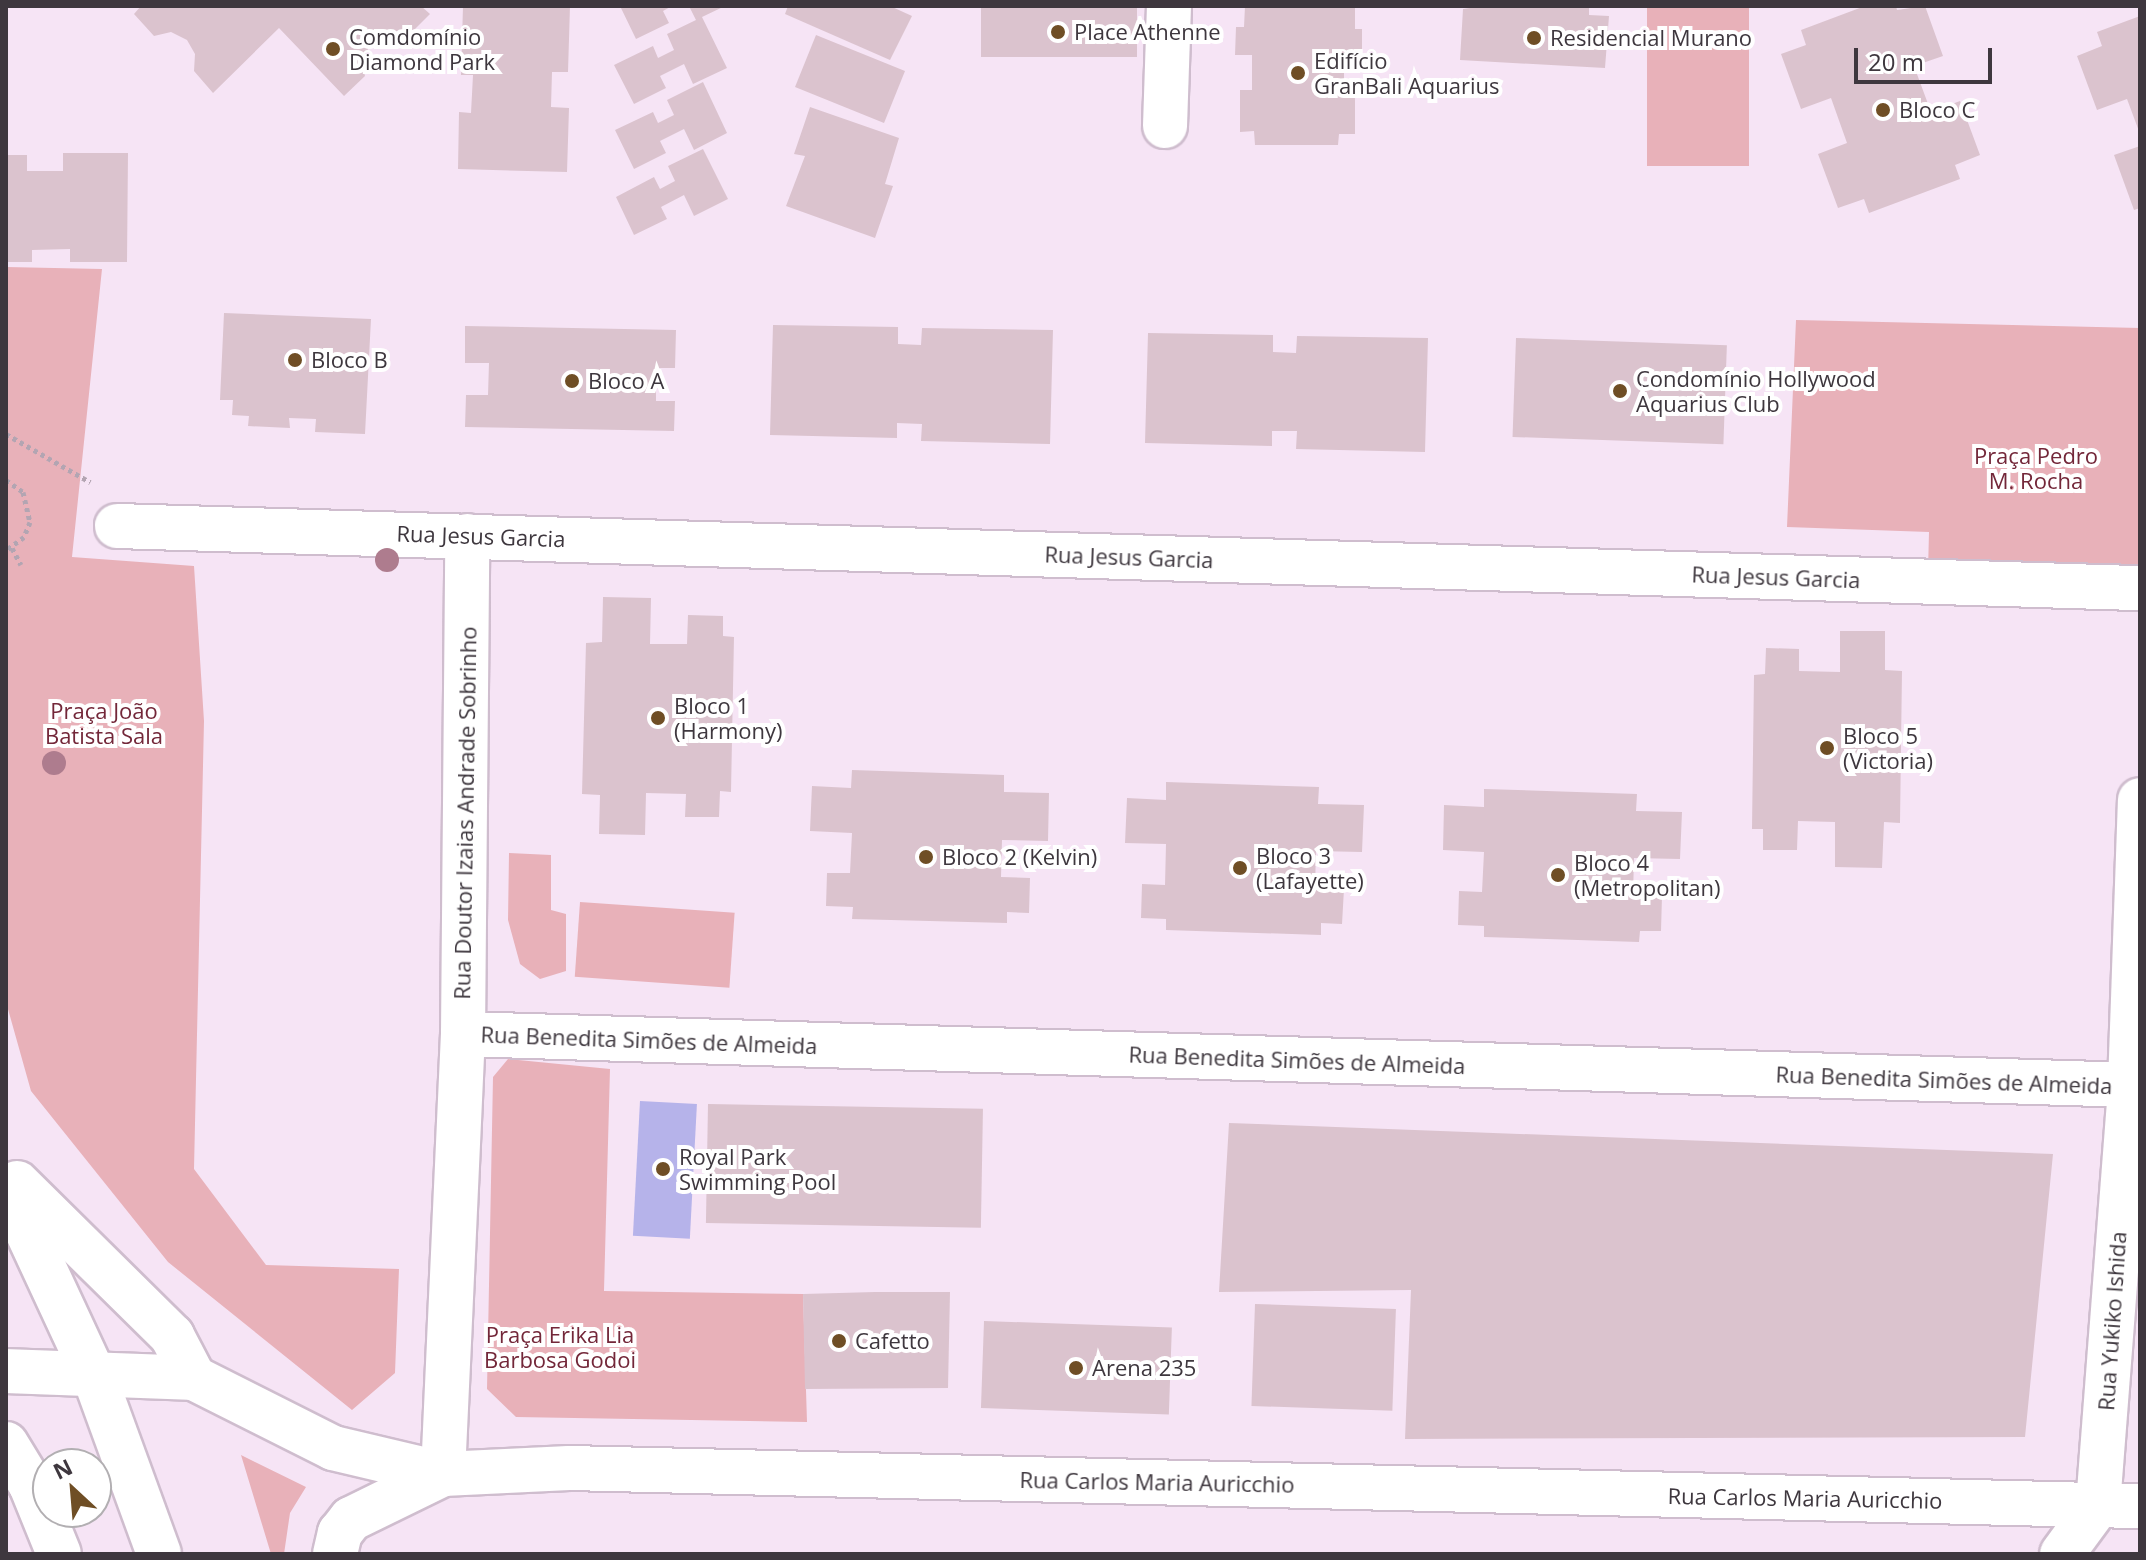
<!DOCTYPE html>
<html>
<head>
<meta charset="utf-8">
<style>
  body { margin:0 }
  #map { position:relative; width:2146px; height:1560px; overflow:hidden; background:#f6e4f5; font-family:"Open Sans",sans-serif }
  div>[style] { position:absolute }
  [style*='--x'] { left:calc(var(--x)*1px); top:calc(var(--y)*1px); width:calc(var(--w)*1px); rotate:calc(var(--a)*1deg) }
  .green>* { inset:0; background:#e8b1b9; transform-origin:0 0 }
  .water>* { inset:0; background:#b6b3ea; transform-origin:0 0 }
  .building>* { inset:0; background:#dbc3ce; transform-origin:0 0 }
  .path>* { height:5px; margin-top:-2.5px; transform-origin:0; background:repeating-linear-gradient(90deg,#b3a5b2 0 4px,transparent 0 8px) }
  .roads { filter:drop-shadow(2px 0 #cfbdce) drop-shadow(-2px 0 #cfbdce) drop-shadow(0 2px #cfbdce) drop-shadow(0 -2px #cfbdce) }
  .minor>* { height:44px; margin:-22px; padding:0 22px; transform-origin:22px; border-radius:22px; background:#fff }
  .major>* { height:44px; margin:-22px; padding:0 22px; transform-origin:22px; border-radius:22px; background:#fff }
  .trees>* { width:24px; height:24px; margin:-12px; border-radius:50%; background:#ae7c8e }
  .dots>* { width:22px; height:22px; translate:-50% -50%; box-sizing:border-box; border:4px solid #fff; border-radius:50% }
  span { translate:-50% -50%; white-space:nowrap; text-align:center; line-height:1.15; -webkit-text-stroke:8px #fff; paint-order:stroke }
  .poi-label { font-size:22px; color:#3e373e }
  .left { translate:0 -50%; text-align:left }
  .park-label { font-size:22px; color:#732739 }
  .street-label { font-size:22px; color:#3e373e }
  .frame { position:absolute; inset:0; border:8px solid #3e373e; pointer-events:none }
  .north { position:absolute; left:32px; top:1448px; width:80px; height:80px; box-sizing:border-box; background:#fff; border:2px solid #b2afb2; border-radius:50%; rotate:334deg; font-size:22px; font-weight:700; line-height:32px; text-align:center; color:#3e373e }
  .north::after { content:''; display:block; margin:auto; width:28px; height:36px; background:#6f4e25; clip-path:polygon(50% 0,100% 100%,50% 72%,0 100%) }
  .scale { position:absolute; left:1854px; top:48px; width:138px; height:36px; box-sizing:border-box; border:4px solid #3e373e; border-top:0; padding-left:10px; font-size:24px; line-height:28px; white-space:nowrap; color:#3e373e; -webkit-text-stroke:6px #fff; paint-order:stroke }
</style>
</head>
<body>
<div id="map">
  <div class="green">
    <i style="left:1647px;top:6px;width:102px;height:160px"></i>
    <i style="clip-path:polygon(6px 267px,102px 269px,72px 557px,194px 566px,204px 721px,194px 1169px,266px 1265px,399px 1269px,395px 1373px,352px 1410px,168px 1262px,31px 1091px,6px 1002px)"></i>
    <i style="clip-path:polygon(1796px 320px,2140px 328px,2140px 579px,1928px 571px,1929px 532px,1787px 527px)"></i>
    <i style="clip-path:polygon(509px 853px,551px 855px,551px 910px,566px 914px,566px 971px,540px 979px,520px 964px,508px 920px)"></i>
    <i style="left:580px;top:902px;width:155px;height:75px;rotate:4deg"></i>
    <i style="clip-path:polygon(508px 1059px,610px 1069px,604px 1291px,803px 1294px,807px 1422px,516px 1417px,487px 1389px,493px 1077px)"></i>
    <i style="clip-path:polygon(241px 1455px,306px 1487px,290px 1513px,284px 1554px,271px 1554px)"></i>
  </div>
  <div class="water">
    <i style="left:640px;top:1101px;width:57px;height:135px;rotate:3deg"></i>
  </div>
  <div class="building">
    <i style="clip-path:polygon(141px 6px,421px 6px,430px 14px,405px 39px,387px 36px,371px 44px,361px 61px,365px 76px,344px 96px,279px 28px,213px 93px,194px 71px,195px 54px,187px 40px,171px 32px,154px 36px,134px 14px)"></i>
    <i style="clip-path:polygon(463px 6px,570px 6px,568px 72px,552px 72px,551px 107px,569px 108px,567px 172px,458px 169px,459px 112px,471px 113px,473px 75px,461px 75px)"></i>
    <i style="clip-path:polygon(620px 6px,672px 6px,663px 11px,669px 23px,636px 39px)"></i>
    <i style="clip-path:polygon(689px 6px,725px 6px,702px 17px,727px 68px,693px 84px,684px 64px,660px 76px,666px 88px,634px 104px,614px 65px,653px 46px,658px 58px,674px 50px,667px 34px,696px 20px)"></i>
    <i style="clip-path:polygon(788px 6px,890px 6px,912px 16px,890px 60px,785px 14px)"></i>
    <i style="left:981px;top:6px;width:156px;height:51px"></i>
    <i style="clip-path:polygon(1245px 6px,1355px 6px,1355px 29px,1362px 29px,1362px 57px,1344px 56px,1344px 91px,1355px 92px,1355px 134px,1339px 134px,1338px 145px,1255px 145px,1254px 131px,1240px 132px,1240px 90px,1252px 90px,1252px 55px,1235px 55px,1236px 27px,1244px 27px)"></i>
    <i style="clip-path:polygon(1484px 6px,1589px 6px,1589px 15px,1609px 16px,1605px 68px,1460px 60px,1463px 9px)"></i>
    <i style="clip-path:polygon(1865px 6px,1896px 6px,1897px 10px,1925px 6px,1943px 56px,1914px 66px,1931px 112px,1960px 101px,1980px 155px,1955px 165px,1960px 179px,1869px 213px,1864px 199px,1838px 208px,1818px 154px,1847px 143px,1831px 98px,1801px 109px,1781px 54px,1806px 45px,1801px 30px)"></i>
    <i style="clip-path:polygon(2140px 16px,2140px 134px,2127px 99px,2097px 110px,2077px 56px,2102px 46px,2097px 32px)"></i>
    <i style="left:816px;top:35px;width:96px;height:56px;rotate:22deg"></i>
    <i style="clip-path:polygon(703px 82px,727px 133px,694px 150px,684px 129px,660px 141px,666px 153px,634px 169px,615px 130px,653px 112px,658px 123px,674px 115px,667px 100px)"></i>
    <i style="clip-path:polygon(810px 107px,899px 138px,885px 184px,893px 186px,875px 238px,786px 206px,805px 156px,794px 154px)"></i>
    <i style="clip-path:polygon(2140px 146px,2140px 208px,2134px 210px,2114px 155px)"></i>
    <i style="clip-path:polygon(703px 149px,728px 199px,694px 216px,684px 195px,661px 207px,667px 219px,634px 235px,616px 197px,654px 177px,660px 189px,675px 181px,668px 166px)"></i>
    <i style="clip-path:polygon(63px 153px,128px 153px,127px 262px,70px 262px,70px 249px,32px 250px,32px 262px,6px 262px,6px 155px,27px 155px,27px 171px,63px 171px)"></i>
    <i style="clip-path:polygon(224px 313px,371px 319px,365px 434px,315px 432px,316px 419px,289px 418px,290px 428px,248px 426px,249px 416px,232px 415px,233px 400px,220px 400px)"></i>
    <i style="clip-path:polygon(773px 325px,898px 327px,898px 344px,921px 345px,922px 328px,1053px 330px,1050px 444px,921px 441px,922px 424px,897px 423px,897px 438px,770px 435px)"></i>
    <i style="clip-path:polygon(465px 326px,676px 330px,675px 368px,656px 368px,656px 401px,675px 401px,674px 431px,465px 427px,466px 395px,488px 395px,489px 363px,465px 363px)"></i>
    <i style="clip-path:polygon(1148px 333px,1273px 335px,1273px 352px,1296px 353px,1297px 336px,1428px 338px,1425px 452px,1296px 449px,1297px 431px,1272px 431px,1272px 446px,1145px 443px)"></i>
    <i style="left:1516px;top:338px;width:211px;height:99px;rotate:2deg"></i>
    <i style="clip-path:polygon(603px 597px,651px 598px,650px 644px,687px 644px,688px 615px,723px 616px,723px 636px,734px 637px,731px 792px,720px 791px,719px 817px,685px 817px,686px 794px,646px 793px,645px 835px,599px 834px,600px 795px,582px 794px,586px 643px,602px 642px)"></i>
    <i style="clip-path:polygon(1840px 631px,1885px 631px,1885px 670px,1902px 671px,1900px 823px,1884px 822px,1882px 868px,1835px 867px,1835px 822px,1798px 821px,1797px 850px,1763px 850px,1763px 829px,1752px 829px,1754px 675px,1765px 674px,1766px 648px,1799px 649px,1799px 671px,1840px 672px)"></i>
    <i style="clip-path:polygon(852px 770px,1004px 775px,1004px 792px,1049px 793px,1048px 841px,1002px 840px,1001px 877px,1030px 878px,1029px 913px,1007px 912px,1007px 923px,852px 919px,853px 907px,826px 906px,827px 873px,850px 873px,852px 833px,810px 831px,812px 786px,851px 788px)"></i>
    <i style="clip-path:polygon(1166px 782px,1319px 787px,1318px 804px,1364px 805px,1362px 852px,1316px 851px,1315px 888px,1344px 889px,1342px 924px,1321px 923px,1321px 935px,1166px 930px,1166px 919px,1141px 918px,1142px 884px,1165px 885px,1166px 844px,1125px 843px,1127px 798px,1166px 800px)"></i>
    <i style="clip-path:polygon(1484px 789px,1637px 794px,1636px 811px,1682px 812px,1680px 859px,1634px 858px,1633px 896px,1662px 896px,1661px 931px,1640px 931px,1639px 942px,1484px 937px,1484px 926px,1458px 925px,1459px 891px,1482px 892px,1484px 852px,1443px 850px,1444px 805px,1484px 807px)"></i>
    <i style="left:708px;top:1104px;width:275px;height:119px;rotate:1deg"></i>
    <i style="clip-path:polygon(1229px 1123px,2053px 1154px,2025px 1437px,1405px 1439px,1411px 1290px,1219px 1292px)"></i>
    <i style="clip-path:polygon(875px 1292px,950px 1292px,948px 1388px,805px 1389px,803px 1294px)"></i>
    <i style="left:1255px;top:1304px;width:141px;height:102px;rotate:2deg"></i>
    <i style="left:984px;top:1321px;width:188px;height:87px;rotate:2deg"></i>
  </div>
  <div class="path">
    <i style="--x:6;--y:434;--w:97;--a:29.7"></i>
    <i style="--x:6;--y:480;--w:21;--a:35"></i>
    <i style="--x:23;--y:492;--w:31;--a:77"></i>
    <i style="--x:30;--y:522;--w:16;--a:112"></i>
    <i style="--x:24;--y:537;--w:22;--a:144"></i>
    <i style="--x:12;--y:548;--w:19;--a:62"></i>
  </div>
  <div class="roads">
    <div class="minor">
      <i style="--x:1165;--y:126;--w:120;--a:-88.1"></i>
      <i style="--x:117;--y:526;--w:2024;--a:1.76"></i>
      <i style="--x:463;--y:1034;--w:1668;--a:1.75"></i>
      <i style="--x:443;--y:1474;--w:440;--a:-87.4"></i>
      <i style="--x:463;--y:1034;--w:498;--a:-89.5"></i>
      <i style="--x:2098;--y:1505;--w:421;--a:-85.6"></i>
      <i style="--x:2130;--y:1085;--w:285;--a:-88"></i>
    </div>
    <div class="major">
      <i style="--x:17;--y:1183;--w:218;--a:44.6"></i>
      <i style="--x:172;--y:1336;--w:47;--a:62.4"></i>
      <i style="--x:6;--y:1186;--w:212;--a:65.1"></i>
      <i style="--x:95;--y:1378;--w:187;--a:70"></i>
      <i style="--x:6;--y:1371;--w:188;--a:2.1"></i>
      <i style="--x:194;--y:1378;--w:156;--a:26.7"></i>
      <i style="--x:333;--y:1448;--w:113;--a:13.3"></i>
      <i style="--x:443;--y:1474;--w:126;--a:-2.7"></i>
      <i style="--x:569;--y:1468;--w:1571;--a:1.39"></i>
      <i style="--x:6;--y:1444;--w:48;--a:58.6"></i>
      <i style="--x:31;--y:1485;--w:74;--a:67.9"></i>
      <i style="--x:335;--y:1554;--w:22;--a:-77"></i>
      <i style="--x:340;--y:1533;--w:18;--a:-52"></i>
      <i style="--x:351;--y:1519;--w:102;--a:-26.1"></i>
      <i style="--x:2062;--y:1554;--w:61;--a:-53.7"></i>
    </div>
  </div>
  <div class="trees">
    <i style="left:387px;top:560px"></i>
    <i style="left:54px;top:763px"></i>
  </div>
  <div class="dots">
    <i style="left:1058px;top:32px;background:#6f4e25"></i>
    <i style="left:1534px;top:38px;background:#6f4e25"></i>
    <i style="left:333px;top:49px;background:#6f4e25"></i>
    <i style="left:1298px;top:73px;background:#6f4e25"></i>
    <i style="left:1883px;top:110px;background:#6f4e25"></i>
    <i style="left:295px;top:360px;background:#6f4e25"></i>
    <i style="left:572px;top:381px;background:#6f4e25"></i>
    <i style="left:1620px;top:391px;background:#6f4e25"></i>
    <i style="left:658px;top:718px;background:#6f4e25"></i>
    <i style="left:1827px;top:748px;background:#6f4e25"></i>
    <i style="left:926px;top:857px;background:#6f4e25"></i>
    <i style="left:1240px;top:868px;background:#6f4e25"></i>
    <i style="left:1558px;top:875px;background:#6f4e25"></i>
    <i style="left:663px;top:1169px;background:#6f4e25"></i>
    <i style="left:839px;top:1341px;background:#6f4e25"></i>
    <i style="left:1076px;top:1368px;background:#6f4e25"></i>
  </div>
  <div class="poi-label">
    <span class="left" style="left:1074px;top:32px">Place Athenne</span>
    <span class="left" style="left:349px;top:49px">Comdomínio<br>Diamond Park</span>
    <span class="left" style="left:1550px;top:38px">Residencial Murano</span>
    <span class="left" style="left:1314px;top:73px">Edifício<br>GranBali Aquarius</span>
    <span class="left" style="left:1899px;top:110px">Bloco C</span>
    <span class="left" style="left:311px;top:360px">Bloco B</span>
    <span class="left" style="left:1636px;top:391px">Condomínio Hollywood<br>Aquarius Club</span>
    <span class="left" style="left:588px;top:381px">Bloco A</span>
    <span class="left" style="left:674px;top:718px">Bloco 1<br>(Harmony)</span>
    <span class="left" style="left:1843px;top:748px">Bloco 5<br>(Victoria)</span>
    <span class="left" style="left:1256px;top:868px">Bloco 3<br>(Lafayette)</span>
    <span class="left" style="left:942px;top:857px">Bloco 2 (Kelvin)</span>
    <span class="left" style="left:1574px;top:875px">Bloco 4<br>(Metropolitan)</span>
    <span class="left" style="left:679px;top:1169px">Royal Park<br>Swimming Pool</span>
    <span class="left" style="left:855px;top:1341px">Cafetto</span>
    <span class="left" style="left:1092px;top:1368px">Arena 235</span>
  </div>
  <div class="park-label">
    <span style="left:2036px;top:468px">Praça Pedro<br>M. Rocha</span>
    <span style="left:104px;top:723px">Praça João<br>Batista Sala</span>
    <span style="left:560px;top:1347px">Praça Erika Lia<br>Barbosa Godoi</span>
  </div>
  <div class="street-label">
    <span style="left:481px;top:536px;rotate:2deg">Rua Jesus Garcia</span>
    <span style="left:1129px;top:557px;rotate:2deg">Rua Jesus Garcia</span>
    <span style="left:1776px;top:577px;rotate:2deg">Rua Jesus Garcia</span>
    <span style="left:465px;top:813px;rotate:-89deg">Rua Doutor Izaias Andrade Sobrinho</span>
    <span style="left:649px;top:1040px;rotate:2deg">Rua Benedita Simões de Almeida</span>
    <span style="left:1297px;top:1060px;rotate:2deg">Rua Benedita Simões de Almeida</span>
    <span style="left:1944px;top:1080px;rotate:2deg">Rua Benedita Simões de Almeida</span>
    <span style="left:2112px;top:1321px;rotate:-86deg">Rua Yukiko Ishida</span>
    <span style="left:1157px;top:1482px;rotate:1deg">Rua Carlos Maria Auricchio</span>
    <span style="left:1805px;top:1498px;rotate:1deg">Rua Carlos Maria Auricchio</span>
  </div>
  <div class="frame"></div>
  <div class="north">N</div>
  <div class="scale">20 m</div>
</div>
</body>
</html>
